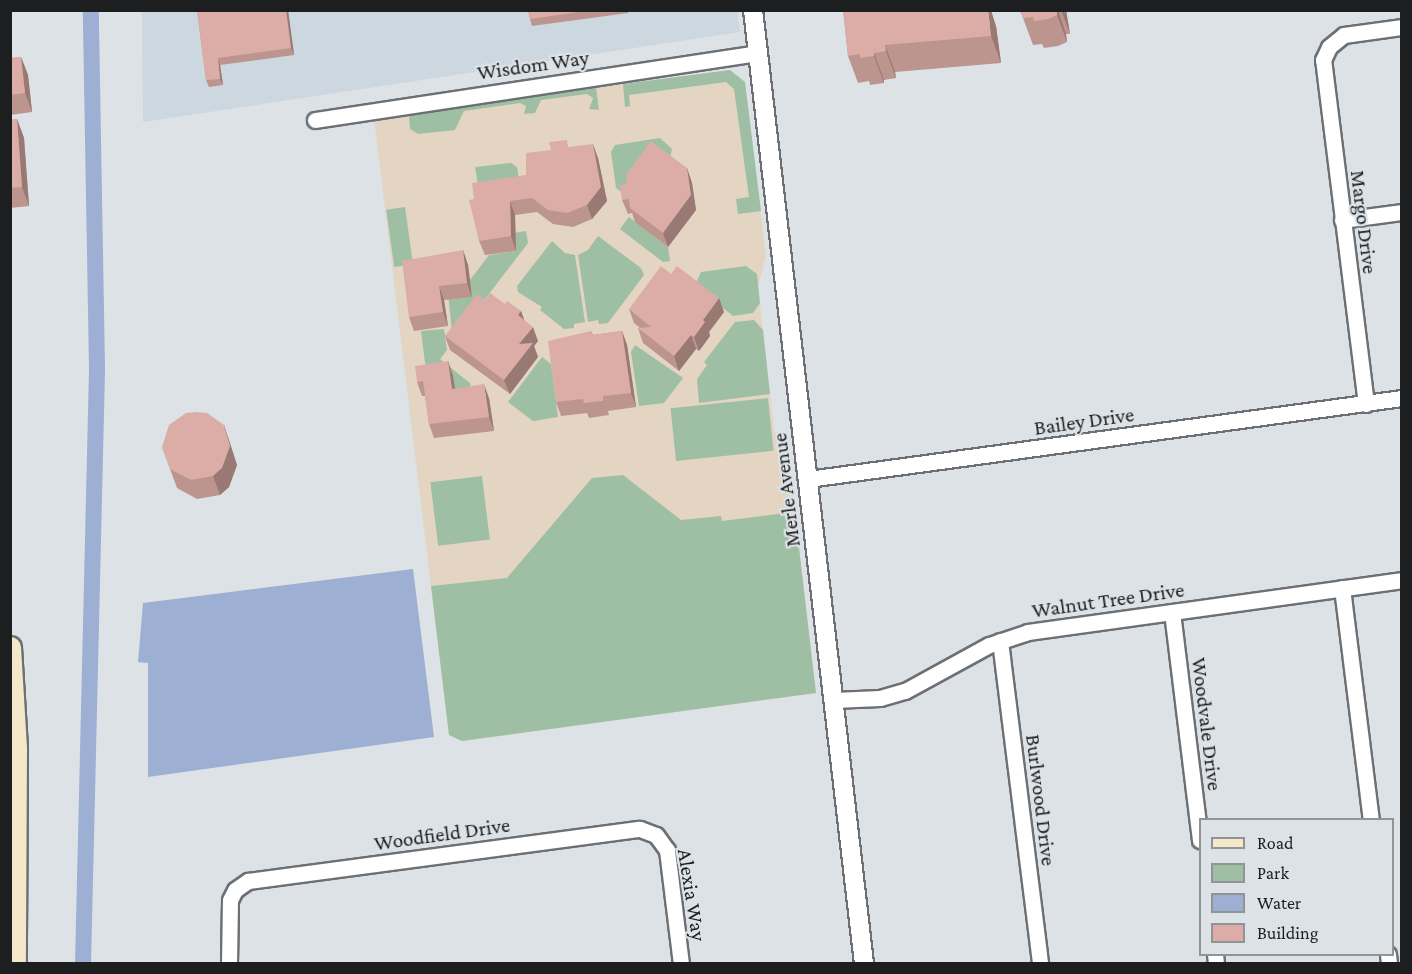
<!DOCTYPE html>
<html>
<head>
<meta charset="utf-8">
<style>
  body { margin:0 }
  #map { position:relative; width:1412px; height:974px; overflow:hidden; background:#dde2e6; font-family:"Crimson Pro",serif }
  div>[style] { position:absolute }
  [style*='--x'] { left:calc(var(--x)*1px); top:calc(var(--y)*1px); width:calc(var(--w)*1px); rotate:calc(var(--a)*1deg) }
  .built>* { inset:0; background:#ccd7e0 }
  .education>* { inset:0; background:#e3d5c2 }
  .green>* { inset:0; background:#9ebfa3; transform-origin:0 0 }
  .water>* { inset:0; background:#9dafd3 }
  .canal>* { height:16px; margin:-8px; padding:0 8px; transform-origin:8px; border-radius:8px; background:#9dafd3 }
  .roads { filter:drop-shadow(2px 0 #6c7074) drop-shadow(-2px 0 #6c7074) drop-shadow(0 2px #6c7074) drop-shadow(0 -2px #6c7074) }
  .minor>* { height:15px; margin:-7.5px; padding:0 7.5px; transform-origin:7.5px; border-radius:7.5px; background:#fff }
  .tertiary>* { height:18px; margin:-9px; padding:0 9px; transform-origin:9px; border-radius:9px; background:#fff }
  .secondary>* { height:21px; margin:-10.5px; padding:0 10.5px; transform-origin:10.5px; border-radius:10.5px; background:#f4e8c9 }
  .wall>* { inset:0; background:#bc958f }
  .shaded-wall>* { inset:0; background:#997974 }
  .building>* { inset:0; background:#dbada6 }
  span { translate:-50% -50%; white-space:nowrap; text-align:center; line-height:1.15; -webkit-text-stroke:4.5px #dde2e6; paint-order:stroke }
  .street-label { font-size:21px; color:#1c1e1f }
  .frame { position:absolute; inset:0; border:12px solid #1c1e1f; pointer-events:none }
  .legend { position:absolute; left:1199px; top:818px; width:195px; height:138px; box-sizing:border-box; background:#dde2e6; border:2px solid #909496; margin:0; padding:8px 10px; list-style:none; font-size:18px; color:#1c1e1f }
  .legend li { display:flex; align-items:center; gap:12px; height:30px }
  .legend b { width:30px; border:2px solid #909496 }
</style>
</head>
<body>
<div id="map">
  <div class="built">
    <i style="clip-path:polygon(737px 10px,740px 32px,143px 122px,142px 11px)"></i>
  </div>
  <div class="education">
    <i style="clip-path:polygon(730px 70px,745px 82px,766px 256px,758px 287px,774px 430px,788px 452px,816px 693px,462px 741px,456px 738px,449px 735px,374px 118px)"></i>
  </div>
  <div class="green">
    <i style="clip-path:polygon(730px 70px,745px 82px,761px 211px,738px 214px,736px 199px,749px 197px,734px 89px,726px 82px,629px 95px,630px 106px,625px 107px,623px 84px)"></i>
    <i style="clip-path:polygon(596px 88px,599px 110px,589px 109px,593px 98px,587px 94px,541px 100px,535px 113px,524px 114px,526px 106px,520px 103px,464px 111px,455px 130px,418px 134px,410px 129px,409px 114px)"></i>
    <i style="clip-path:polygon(660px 138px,672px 149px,669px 161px,627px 196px,616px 188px,611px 152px,615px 145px)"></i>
    <i style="clip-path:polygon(511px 163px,517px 167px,523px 207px,480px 197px,475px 167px)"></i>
    <i style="left:405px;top:207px;width:58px;height:19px;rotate:82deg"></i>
    <i style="clip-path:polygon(629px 217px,668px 247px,670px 261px,663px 262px,620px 229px)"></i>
    <i style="clip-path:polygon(526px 231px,528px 243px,453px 341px,447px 284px,472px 297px,470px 280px,489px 255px,516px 251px,514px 233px)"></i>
    <i style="clip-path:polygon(598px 236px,641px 268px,644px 275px,608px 323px,599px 324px,598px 320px,588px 322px,578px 255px,588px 250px)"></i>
    <i style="clip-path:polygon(552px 241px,565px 253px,575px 255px,585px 322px,574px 324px,574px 328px,564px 329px,540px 310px,542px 307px,518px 292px,517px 286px)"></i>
    <i style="clip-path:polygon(746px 266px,757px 274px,760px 303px,753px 313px,733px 316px,695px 286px,701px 272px)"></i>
    <i style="clip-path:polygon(754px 320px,763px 330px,770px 394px,699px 403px,697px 379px,707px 365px,704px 362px,735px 322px)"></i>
    <i style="clip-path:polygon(444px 329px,447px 350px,440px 359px,471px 384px,465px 394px,427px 379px,421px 331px)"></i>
    <i style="clip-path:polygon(635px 345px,683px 378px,664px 403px,639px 406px,631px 352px)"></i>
    <i style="clip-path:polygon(542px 357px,551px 364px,558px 417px,533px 421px,508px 402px)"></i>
    <i style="left:768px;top:398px;width:53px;height:98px;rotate:84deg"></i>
    <i style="clip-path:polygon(623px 475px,681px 520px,721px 516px,722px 521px,786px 513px,790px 540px,798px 539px,816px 693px,462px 741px,449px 735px,431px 586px,507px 578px,592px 478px)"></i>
    <i style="left:482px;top:476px;width:64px;height:52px;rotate:83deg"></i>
  </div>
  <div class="water">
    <i style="clip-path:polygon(413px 569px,434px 737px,148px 777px,148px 663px,138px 662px,143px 603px)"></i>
  </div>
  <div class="canal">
    <i style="--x:83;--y:964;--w:596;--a:-88.65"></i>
    <i style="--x:97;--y:368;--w:358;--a:-91"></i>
  </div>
  <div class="roads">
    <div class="minor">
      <i style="--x:315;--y:120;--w:448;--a:-8.6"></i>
      <i style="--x:1342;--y:220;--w:61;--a:-7.6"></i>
      <i style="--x:1366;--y:404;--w:347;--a:-97.1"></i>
      <i style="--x:1323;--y:60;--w:14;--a:-65"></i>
      <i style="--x:1329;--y:47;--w:19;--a:-39"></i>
      <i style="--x:1344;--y:35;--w:59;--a:-7.9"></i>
      <i style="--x:808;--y:479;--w:599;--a:-7.77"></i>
      <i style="--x:1342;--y:588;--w:234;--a:82.9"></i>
      <i style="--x:1172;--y:612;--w:230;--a:83"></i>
      <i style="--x:1000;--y:641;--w:325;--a:82.9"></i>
      <i style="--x:833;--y:700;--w:47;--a:-2.4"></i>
      <i style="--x:880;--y:698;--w:26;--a:-16"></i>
      <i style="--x:905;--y:691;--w:96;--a:-28.7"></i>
      <i style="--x:989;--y:645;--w:41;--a:-18.4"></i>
      <i style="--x:1028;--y:632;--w:378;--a:-7.9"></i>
      <i style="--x:1215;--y:954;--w:10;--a:84"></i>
      <i style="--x:1388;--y:954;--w:10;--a:84"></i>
      <i style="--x:229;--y:964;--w:64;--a:-89.1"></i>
      <i style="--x:230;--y:900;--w:11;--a:-63"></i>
      <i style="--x:235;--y:890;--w:16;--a:-35"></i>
      <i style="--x:248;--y:881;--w:395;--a:-7.6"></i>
      <i style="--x:640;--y:829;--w:17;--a:21"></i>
      <i style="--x:656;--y:835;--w:19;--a:54"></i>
      <i style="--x:667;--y:850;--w:115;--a:83"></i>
    </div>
    <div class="tertiary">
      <i style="--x:753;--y:10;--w:960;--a:83.36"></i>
    </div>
    <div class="secondary">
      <i style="--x:10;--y:647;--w:101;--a:86.6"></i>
      <i style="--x:16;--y:748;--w:216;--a:90.3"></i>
    </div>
  </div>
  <div class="wall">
    <i style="clip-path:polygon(197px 10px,288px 10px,294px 55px,220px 65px,223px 85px,209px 87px,206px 80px)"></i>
    <i style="clip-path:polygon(528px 10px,628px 10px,628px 13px,532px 26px,530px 19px)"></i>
    <i style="clip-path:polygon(843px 10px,996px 26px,1001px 63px,895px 72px,896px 78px,884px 80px,884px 83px,870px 85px,869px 81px,858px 83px,848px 56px)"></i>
    <i style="clip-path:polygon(1020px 10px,1066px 10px,1070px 34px,1066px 34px,1067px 42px,1058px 46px,1044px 48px,1042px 44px,1033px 45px)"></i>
    <i style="clip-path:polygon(21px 57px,28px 75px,32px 112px,10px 115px,10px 58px)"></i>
    <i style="clip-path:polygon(17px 119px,24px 138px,29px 206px,10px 208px,10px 120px)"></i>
    <i style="clip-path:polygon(569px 147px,598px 158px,607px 201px,592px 219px,573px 227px,553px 224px,537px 212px,515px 215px,516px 251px,485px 255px,479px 241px,474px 199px,526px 175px)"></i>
    <i style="clip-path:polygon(687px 168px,692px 183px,696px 210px,668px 247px,635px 222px,632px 213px,628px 214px,622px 200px,627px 184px)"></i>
    <i style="clip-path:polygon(463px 250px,468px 265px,472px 297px,444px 300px,448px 326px,414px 331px,409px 317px)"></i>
    <i style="clip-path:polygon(485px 300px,505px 304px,521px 311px,524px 320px,538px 341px,534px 346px,538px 357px,510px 394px,450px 350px,445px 336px)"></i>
    <i style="clip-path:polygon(629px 309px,724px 312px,709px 332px,710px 336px,699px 351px,696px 349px,679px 371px,643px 343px,638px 328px,640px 328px,634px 323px)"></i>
    <i style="clip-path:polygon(591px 331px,593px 335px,622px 331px,627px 345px,636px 407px,608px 411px,609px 415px,589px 418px,587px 413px,561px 416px,556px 402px)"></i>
    <i style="clip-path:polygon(448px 361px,453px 376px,455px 388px,489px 398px,494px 431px,434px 438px,429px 424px,425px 396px,422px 396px,417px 382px)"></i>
    <i style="clip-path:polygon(224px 425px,237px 465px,229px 487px,220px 495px,197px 499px,177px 488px,162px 447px)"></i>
  </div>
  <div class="shaded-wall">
    <i style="clip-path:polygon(286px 10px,288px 10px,294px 55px,291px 48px)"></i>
    <i style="clip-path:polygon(988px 10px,991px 10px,996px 26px,1001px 63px,991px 36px)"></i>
    <i style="clip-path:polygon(1057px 10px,1058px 10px,1066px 34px,1067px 42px,1057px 15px)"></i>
    <i style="clip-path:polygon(1061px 10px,1066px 10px,1070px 34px)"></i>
    <i style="clip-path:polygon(885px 45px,895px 72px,896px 78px,886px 51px)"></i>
    <i style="clip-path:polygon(874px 53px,884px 80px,884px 83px,874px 56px)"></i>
    <i style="clip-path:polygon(21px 57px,28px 75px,32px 112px,25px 93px)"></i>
    <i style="clip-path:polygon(218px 58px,220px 65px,223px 85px,220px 79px)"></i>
    <i style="clip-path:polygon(17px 119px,24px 138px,29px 206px,22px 187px)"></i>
    <i style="clip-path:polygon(593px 144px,598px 158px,607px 201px,592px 219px,587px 205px)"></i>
    <i style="clip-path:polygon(687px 168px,692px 183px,696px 210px,668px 247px,663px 233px)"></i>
    <i style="clip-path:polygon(510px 201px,515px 215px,516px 251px,511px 236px)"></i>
    <i style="clip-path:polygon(463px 250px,468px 265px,472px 297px,467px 283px)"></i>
    <i style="clip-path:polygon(439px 286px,444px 300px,448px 326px,443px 312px)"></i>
    <i style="clip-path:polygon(719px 298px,724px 312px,709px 332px,710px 336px,699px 351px,694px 337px,703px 320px)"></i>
    <i style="clip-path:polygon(521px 311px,526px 325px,518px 315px)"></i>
    <i style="clip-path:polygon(533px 327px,538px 341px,534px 346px,538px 357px,510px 394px,504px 380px,519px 344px)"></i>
    <i style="clip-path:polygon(622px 331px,627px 345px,636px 407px,631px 393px)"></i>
    <i style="clip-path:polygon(691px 335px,696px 349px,679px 371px,674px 356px)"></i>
    <i style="clip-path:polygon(448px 361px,453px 376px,457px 403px,452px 389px)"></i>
    <i style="clip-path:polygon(484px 384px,489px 398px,494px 431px,489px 417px)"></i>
    <i style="clip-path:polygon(224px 425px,237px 465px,229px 487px,220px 495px,213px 476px)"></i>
  </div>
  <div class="building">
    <i style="clip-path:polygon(197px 10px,286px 10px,291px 48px,218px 58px,220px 79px,206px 80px)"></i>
    <i style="clip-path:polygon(528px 10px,593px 10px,530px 19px)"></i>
    <i style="clip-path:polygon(843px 10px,988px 10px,991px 36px,885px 45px,886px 51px,874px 53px,874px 56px,860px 58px,860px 54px,848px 56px)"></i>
    <i style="clip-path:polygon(1020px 10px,1057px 10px,1057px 15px,1048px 19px,1034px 21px,1033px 17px,1023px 18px)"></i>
    <i style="clip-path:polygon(21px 57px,25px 93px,10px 95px,10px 58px)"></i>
    <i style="clip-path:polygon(17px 119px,22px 187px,10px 188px,10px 120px)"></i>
    <i style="clip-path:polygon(567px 140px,568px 147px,593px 144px,601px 187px,587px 205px,567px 213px,548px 210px,532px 198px,510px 201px,511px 236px,479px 241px,469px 200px,474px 199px,472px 183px,526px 175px,526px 153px,551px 150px,549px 142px)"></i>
    <i style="clip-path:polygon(651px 141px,687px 168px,691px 195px,663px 233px,630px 208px,629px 199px,622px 200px,620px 185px,627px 184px,626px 175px)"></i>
    <i style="clip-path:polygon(463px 250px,467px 283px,439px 286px,443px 312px,409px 317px,402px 261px)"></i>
    <i style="clip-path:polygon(661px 266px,671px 274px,677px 266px,719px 298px,703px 320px,705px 322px,694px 337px,691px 335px,674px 356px,638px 328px,651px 327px,629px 309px)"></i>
    <i style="clip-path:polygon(490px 293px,505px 304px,507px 301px,521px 311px,518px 315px,533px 327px,519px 344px,533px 343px,504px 380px,445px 336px,477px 294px,485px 300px)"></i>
    <i style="clip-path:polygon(591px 331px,592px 335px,622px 331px,631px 393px,603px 396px,603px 401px,584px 403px,583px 399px,556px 402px,548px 341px)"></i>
    <i style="clip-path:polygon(448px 361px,452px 389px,484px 384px,489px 417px,429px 424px,423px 381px,417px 382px,415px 366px)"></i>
    <i style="clip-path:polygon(196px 412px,207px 413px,224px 425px,230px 446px,222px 468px,213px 476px,191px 480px,170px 469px,162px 447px,169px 425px,186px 413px)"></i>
  </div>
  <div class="street-label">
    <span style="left:533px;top:65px;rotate:-8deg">Wisdom Way</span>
    <span style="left:1364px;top:222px;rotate:83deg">Margo Drive</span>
    <span style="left:1084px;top:421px;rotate:-8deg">Bailey Drive</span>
    <span style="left:786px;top:490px;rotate:-97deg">Merle Avenue</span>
    <span style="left:1108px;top:600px;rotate:-8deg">Walnut Tree Drive</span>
    <span style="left:1207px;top:724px;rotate:83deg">Woodvale Drive</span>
    <span style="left:1041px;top:800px;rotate:83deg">Burlwood Drive</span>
    <span style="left:442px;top:834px;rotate:-8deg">Woodfield Drive</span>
    <span style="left:692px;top:895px;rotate:81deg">Alexia Way</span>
  </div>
  <div class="frame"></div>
  <ul class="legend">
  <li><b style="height:8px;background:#f4e8c9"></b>Road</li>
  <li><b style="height:16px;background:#9ebfa3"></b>Park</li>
  <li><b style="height:16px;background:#9dafd3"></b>Water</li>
  <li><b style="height:16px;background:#dbada6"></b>Building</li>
  </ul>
</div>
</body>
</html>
